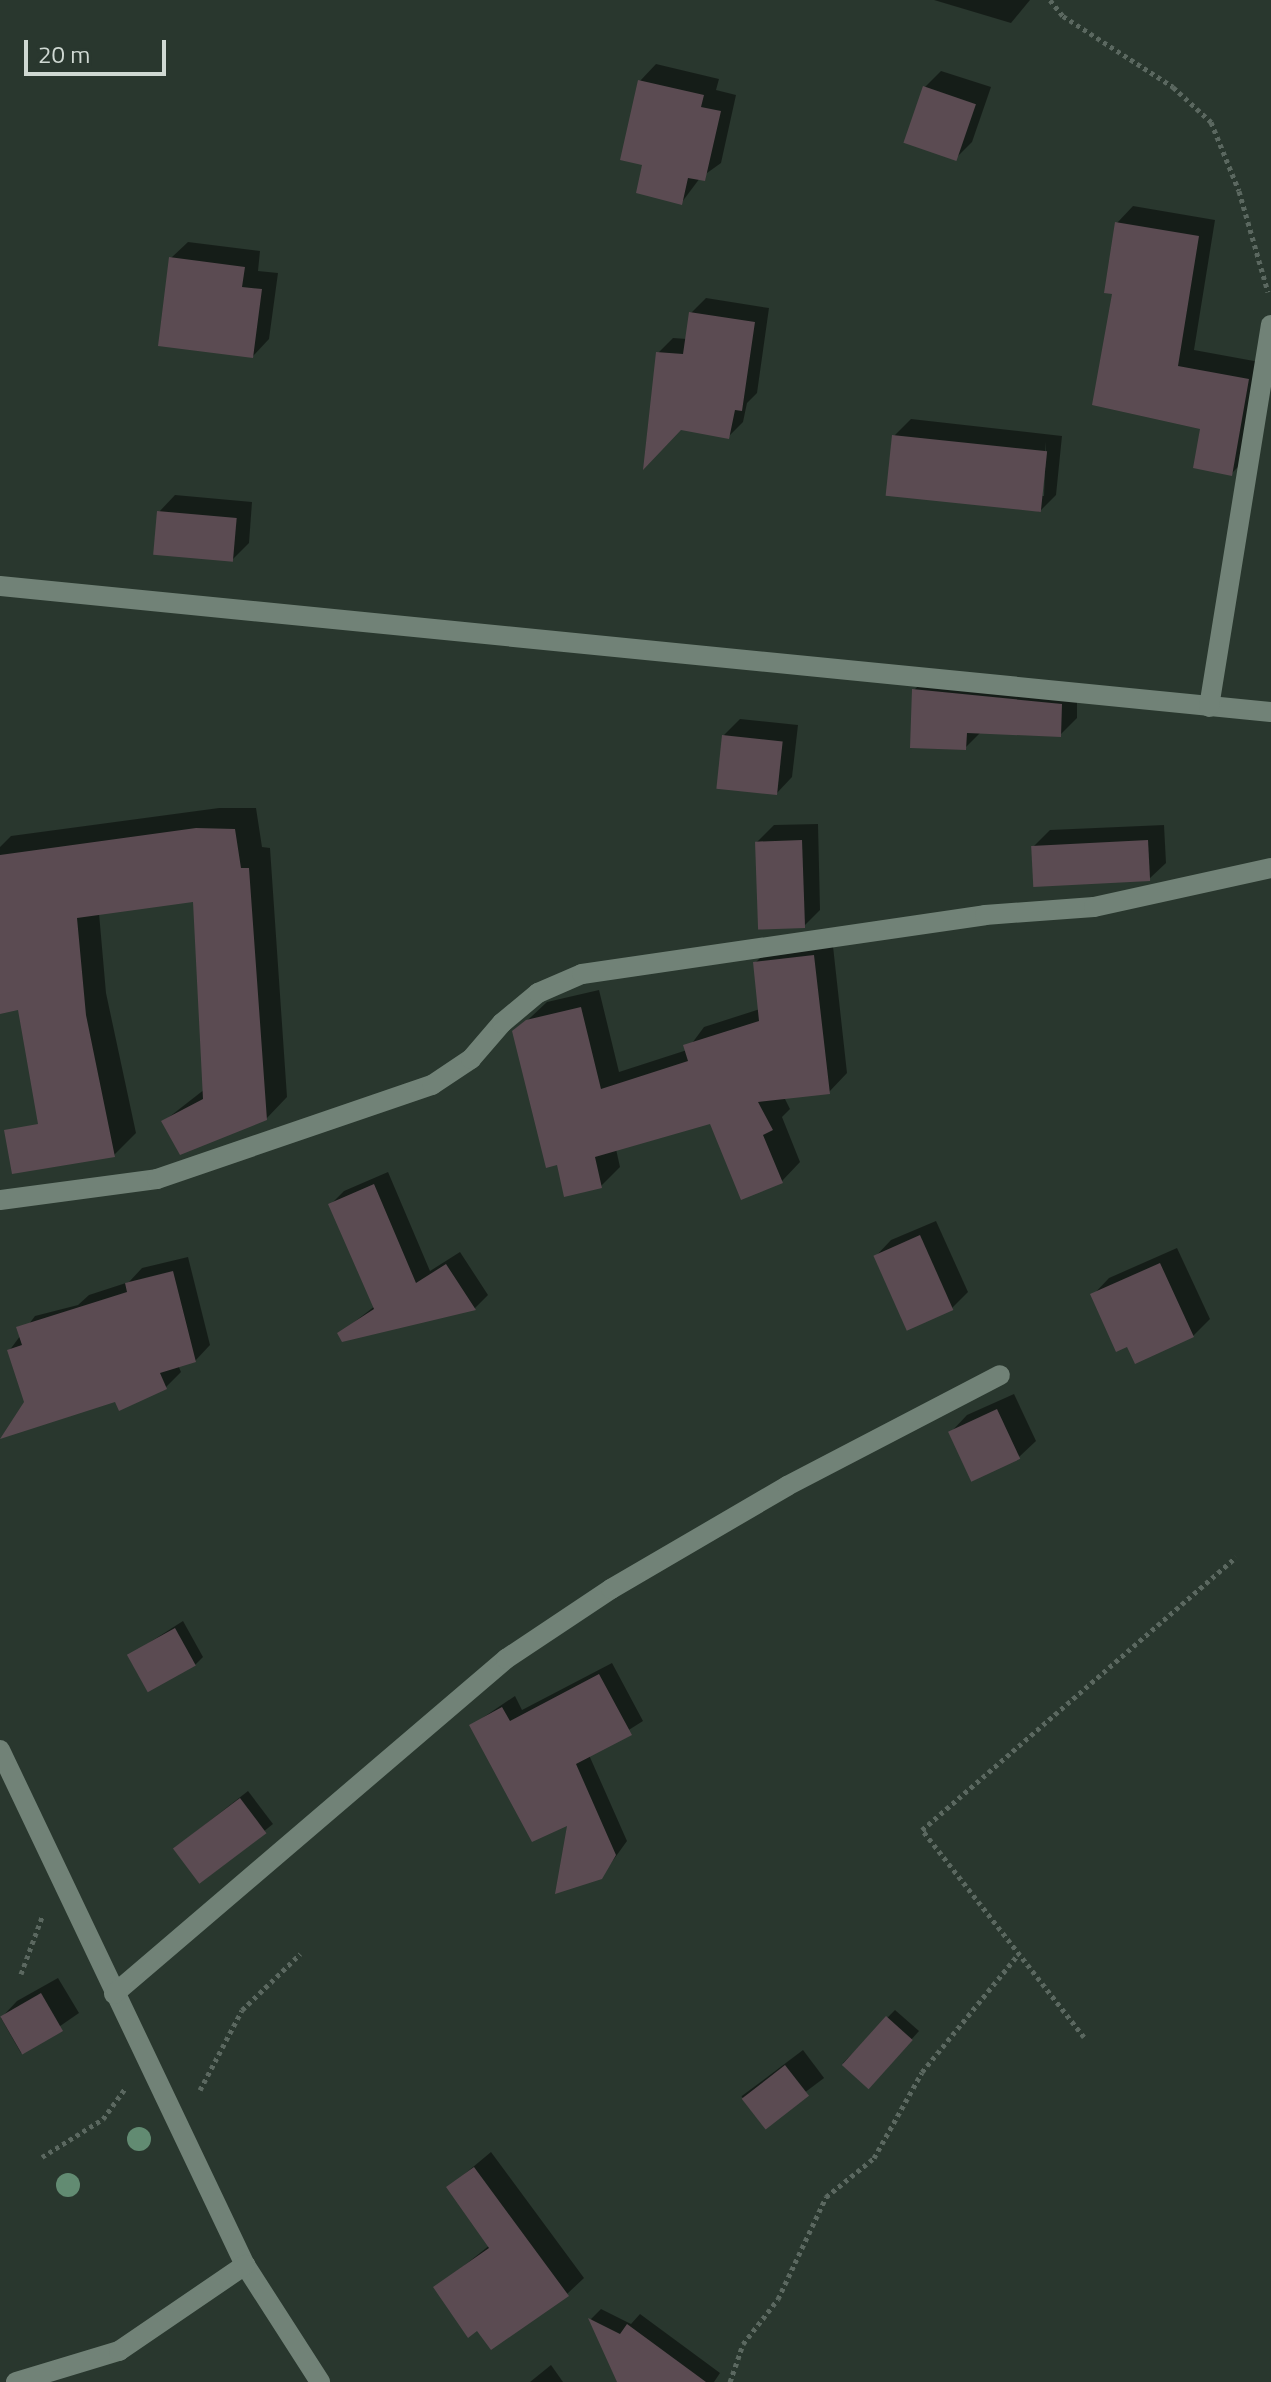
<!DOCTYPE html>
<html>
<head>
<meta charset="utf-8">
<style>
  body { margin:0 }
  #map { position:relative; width:1271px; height:2382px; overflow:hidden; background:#29372e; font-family:"Titillium Web",sans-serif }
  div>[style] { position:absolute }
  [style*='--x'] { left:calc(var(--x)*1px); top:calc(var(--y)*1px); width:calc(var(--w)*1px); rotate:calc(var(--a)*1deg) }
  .shadow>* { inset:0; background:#0007; transform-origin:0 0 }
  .building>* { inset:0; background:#5b4b52; transform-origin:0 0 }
  .path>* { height:5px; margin-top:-2.5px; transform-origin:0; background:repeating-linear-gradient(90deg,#5b6860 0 4px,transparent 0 8px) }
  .minor>* { height:20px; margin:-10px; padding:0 10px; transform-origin:10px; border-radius:10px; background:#718277 }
  .trees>* { width:24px; height:24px; margin:-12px; border-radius:50%; background:#628b72 }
  span { translate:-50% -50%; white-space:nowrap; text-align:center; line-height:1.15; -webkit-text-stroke:8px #29372e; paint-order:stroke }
  .scale { position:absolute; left:24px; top:40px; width:142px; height:36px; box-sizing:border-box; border:4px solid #cfd8d2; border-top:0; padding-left:10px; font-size:24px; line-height:28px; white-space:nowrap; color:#cfd8d2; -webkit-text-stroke:6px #29372e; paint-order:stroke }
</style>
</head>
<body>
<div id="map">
  <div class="shadow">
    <i style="clip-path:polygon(934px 0,1030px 0,1011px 23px)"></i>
    <i style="clip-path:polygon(656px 64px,719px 79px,716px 90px,736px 95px,721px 163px,700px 178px,682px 202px,645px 163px,640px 81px)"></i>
    <i style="clip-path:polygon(941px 71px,991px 87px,972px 142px,956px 158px,925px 87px)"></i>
    <i style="clip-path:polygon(1133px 206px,1215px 220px,1194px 350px,1265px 363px,1248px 457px,1231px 474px,1115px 292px,1117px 223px)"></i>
    <i style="clip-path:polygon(188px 242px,260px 251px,258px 271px,278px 273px,269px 339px,253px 356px,171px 258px)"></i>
    <i style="clip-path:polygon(706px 298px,769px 308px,757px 393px,747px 403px,743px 422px,728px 437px,658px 353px,673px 338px,687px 339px,691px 313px)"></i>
    <i style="clip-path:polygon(evenodd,911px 419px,1062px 436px,1056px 495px,1039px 512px,894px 436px,911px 419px,1046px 442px,1044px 496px,1040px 496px,1046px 442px)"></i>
    <i style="clip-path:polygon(175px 495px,252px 502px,249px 543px,232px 560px,159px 512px)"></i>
    <i style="clip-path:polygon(931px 674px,1077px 688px,1077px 718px,1060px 735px,982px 731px,965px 748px,914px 690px)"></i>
    <i style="clip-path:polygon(740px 719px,798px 725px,792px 777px,776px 794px,724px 735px)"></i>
    <i style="clip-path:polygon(219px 808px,256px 808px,262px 847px,270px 848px,287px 1097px,266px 1119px,164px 1121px,205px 1089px,195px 900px,99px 913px,106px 993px,136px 1133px,114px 1155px,20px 1008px,0 1012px,0 847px,11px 836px)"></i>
    <i style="clip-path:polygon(818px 824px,820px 910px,804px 926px,757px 842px,774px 825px)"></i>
    <i style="clip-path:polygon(1164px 825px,1166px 863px,1149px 879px,1033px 847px,1050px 830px)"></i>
    <i style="clip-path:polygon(832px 937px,847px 1073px,829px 1092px,784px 1097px,790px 1109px,782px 1117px,800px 1162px,782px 1181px,711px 1122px,616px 1149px,620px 1167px,601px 1186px,559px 1163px,515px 1032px,547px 1002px,599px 990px,619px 1072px,687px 1050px,704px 1027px,760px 1009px,755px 963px,774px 944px)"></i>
    <i style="clip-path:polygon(388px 1172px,430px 1271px,460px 1252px,488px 1295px,475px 1308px,343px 1340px,340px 1333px,375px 1306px,331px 1204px,344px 1191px)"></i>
    <i style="clip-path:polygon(936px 1221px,968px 1292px,952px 1308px,875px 1257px,891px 1240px)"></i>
    <i style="clip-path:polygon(1177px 1248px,1210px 1319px,1193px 1336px,1128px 1344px,1093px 1295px,1109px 1278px)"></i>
    <i style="clip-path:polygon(188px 1257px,210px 1345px,195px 1361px,178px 1365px,181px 1372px,166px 1387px,116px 1399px,26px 1402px,9px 1351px,35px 1316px,78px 1305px,89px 1295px,129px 1282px,142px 1268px)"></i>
    <i style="clip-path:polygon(1014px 1394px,1036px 1441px,1019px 1457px,951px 1432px,967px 1415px)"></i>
    <i style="clip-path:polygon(183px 1621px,203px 1657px,195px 1665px,130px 1655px)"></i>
    <i style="clip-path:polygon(612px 1663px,643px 1721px,589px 1755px,627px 1841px,601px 1877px,569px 1822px,472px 1725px,515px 1696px,522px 1710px)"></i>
    <i style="clip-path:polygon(248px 1791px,273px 1824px,201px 1882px,184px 1841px)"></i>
    <i style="clip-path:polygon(58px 1978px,79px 2013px,21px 2053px,1px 2018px,17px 2001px)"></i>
    <i style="clip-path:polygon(895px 2010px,919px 2031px,875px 2080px,843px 2063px)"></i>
    <i style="left:803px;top:2050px;width:35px;height:77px;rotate:53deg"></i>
    <i style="clip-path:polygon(491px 2152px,584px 2278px,567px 2294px,478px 2329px,436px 2288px,490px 2245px,449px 2187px)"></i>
    <i style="clip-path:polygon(601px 2309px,631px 2324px,640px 2314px,720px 2373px,714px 2382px,619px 2382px,591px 2319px)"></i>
    <i style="clip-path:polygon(551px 2365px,563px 2382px,530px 2382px)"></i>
  </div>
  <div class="building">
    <i style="clip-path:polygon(638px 80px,704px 95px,701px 107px,721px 111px,705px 181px,688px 178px,682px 205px,636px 193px,642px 165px,620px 160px)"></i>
    <i style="left:923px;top:86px;width:56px;height:60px;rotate:19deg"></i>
    <i style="clip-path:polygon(1115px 222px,1199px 236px,1178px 366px,1249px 379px,1232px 476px,1193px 468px,1200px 429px,1092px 405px,1112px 294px,1104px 293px)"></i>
    <i style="clip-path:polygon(169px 257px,245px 267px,242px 287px,262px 289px,253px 358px,158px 346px)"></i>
    <i style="clip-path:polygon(689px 312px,755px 322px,742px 411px,735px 410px,729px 439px,681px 430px,643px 470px,656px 352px,683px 354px)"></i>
    <i style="left:892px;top:435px;width:156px;height:61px;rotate:6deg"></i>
    <i style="left:157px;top:511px;width:80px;height:44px;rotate:5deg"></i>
    <i style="clip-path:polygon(912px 689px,1062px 704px,1061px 737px,967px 733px,966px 750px,910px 748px)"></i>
    <i style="left:722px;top:735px;width:61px;height:54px;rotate:6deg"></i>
    <i style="clip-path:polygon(196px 828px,235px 829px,241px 868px,249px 868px,267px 1120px,180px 1155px,161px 1121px,203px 1099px,193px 902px,77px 918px,86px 1015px,115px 1157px,12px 1174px,4px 1130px,38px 1124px,18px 1010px,0 1014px,0 855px)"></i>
    <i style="left:802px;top:840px;width:88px;height:47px;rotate:88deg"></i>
    <i style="left:1148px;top:840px;width:41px;height:117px;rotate:87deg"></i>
    <i style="clip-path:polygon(814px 955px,830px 1094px,758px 1102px,773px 1130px,763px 1135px,783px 1183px,741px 1200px,710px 1124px,595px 1157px,602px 1188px,564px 1197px,557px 1165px,546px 1168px,512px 1031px,526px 1020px,581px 1007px,601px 1089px,688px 1061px,683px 1045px,759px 1021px,753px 962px)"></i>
    <i style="clip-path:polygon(374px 1184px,416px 1283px,446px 1264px,476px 1310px,342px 1342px,337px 1333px,374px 1309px,328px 1204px)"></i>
    <i style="left:920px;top:1235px;width:82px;height:51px;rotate:66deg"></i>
    <i style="clip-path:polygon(1160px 1263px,1194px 1337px,1135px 1364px,1127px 1347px,1116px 1352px,1090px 1294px)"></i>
    <i style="clip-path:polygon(173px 1271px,196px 1362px,160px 1373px,167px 1389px,119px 1411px,115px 1402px,0 1439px,24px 1402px,7px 1350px,22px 1345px,16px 1327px,127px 1292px,125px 1283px)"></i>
    <i style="left:997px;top:1409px;width:55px;height:54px;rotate:65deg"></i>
    <i style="left:175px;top:1628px;width:43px;height:55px;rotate:61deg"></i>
    <i style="clip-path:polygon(599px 1674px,632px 1735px,576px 1764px,616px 1855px,602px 1879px,555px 1894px,567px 1826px,532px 1842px,469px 1725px,502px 1707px,510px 1721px)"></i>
    <i style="left:240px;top:1798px;width:44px;height:84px;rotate:53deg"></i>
    <i style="left:41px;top:1993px;width:44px;height:47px;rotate:60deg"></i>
    <i style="left:886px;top:2016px;width:36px;height:66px;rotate:42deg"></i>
    <i style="left:785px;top:2065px;width:39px;height:55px;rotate:52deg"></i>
    <i style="clip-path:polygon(474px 2167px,569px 2296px,491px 2350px,477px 2331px,468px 2338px,433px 2287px,489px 2248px,446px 2187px)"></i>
    <i style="clip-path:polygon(588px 2318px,620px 2334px,627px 2324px,706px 2382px,617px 2382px)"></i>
  </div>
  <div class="path">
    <i style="--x:1050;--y:0;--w:21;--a:51"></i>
    <i style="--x:1063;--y:16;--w:131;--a:32.8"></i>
    <i style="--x:1173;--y:87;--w:52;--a:42.6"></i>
    <i style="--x:1211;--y:122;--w:74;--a:67.9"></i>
    <i style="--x:1239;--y:191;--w:105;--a:74"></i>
    <i style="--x:21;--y:1974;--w:61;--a:-69.8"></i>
    <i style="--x:1084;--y:2037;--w:263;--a:-128"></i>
    <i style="--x:922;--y:1830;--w:416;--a:-41"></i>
    <i style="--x:200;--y:2090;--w:90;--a:-62.3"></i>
    <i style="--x:242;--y:2010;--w:81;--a:-44"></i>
    <i style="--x:42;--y:2157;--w:72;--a:-31.9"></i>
    <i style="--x:103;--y:2119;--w:37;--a:-54"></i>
    <i style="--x:730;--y:2382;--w:40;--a:-71.1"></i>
    <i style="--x:743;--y:2344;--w:57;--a:-52.1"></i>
    <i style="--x:778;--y:2299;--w:113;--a:-64.8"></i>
    <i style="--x:826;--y:2197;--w:62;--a:-39.1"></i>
    <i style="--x:874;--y:2158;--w:98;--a:-60.8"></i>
    <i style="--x:922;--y:2072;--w:150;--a:-50.7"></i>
  </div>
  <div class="minor">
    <i style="--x:0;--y:586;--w:1277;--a:5.66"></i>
    <i style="--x:1209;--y:707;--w:387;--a:-80.8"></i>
    <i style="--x:0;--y:1200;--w:158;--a:-7.6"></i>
    <i style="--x:157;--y:1179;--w:291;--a:-18.9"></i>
    <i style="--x:432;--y:1085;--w:47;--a:-33.7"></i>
    <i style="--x:471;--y:1059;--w:48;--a:-49.3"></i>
    <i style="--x:502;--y:1023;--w:47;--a:-39.8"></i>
    <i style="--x:538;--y:993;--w:48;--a:-23.4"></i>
    <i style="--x:582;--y:974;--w:407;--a:-8.3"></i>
    <i style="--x:985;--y:915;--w:109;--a:-4.2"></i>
    <i style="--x:1094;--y:907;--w:181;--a:-12.4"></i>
    <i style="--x:0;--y:1750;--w:570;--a:64.56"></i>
    <i style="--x:245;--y:2265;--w:139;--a:57.3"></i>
    <i style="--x:114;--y:1994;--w:516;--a:-40.52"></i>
    <i style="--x:506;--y:1659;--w:126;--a:-33.7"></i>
    <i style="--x:611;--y:1589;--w:204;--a:-30.3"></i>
    <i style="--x:787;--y:1486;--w:240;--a:-27.5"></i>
    <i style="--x:16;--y:2382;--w:108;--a:-16.8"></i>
    <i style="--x:119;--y:2351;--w:153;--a:-34.3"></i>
  </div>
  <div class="trees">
    <i style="left:139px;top:2139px"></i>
    <i style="left:68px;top:2185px"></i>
  </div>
  <div class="scale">20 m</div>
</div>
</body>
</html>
